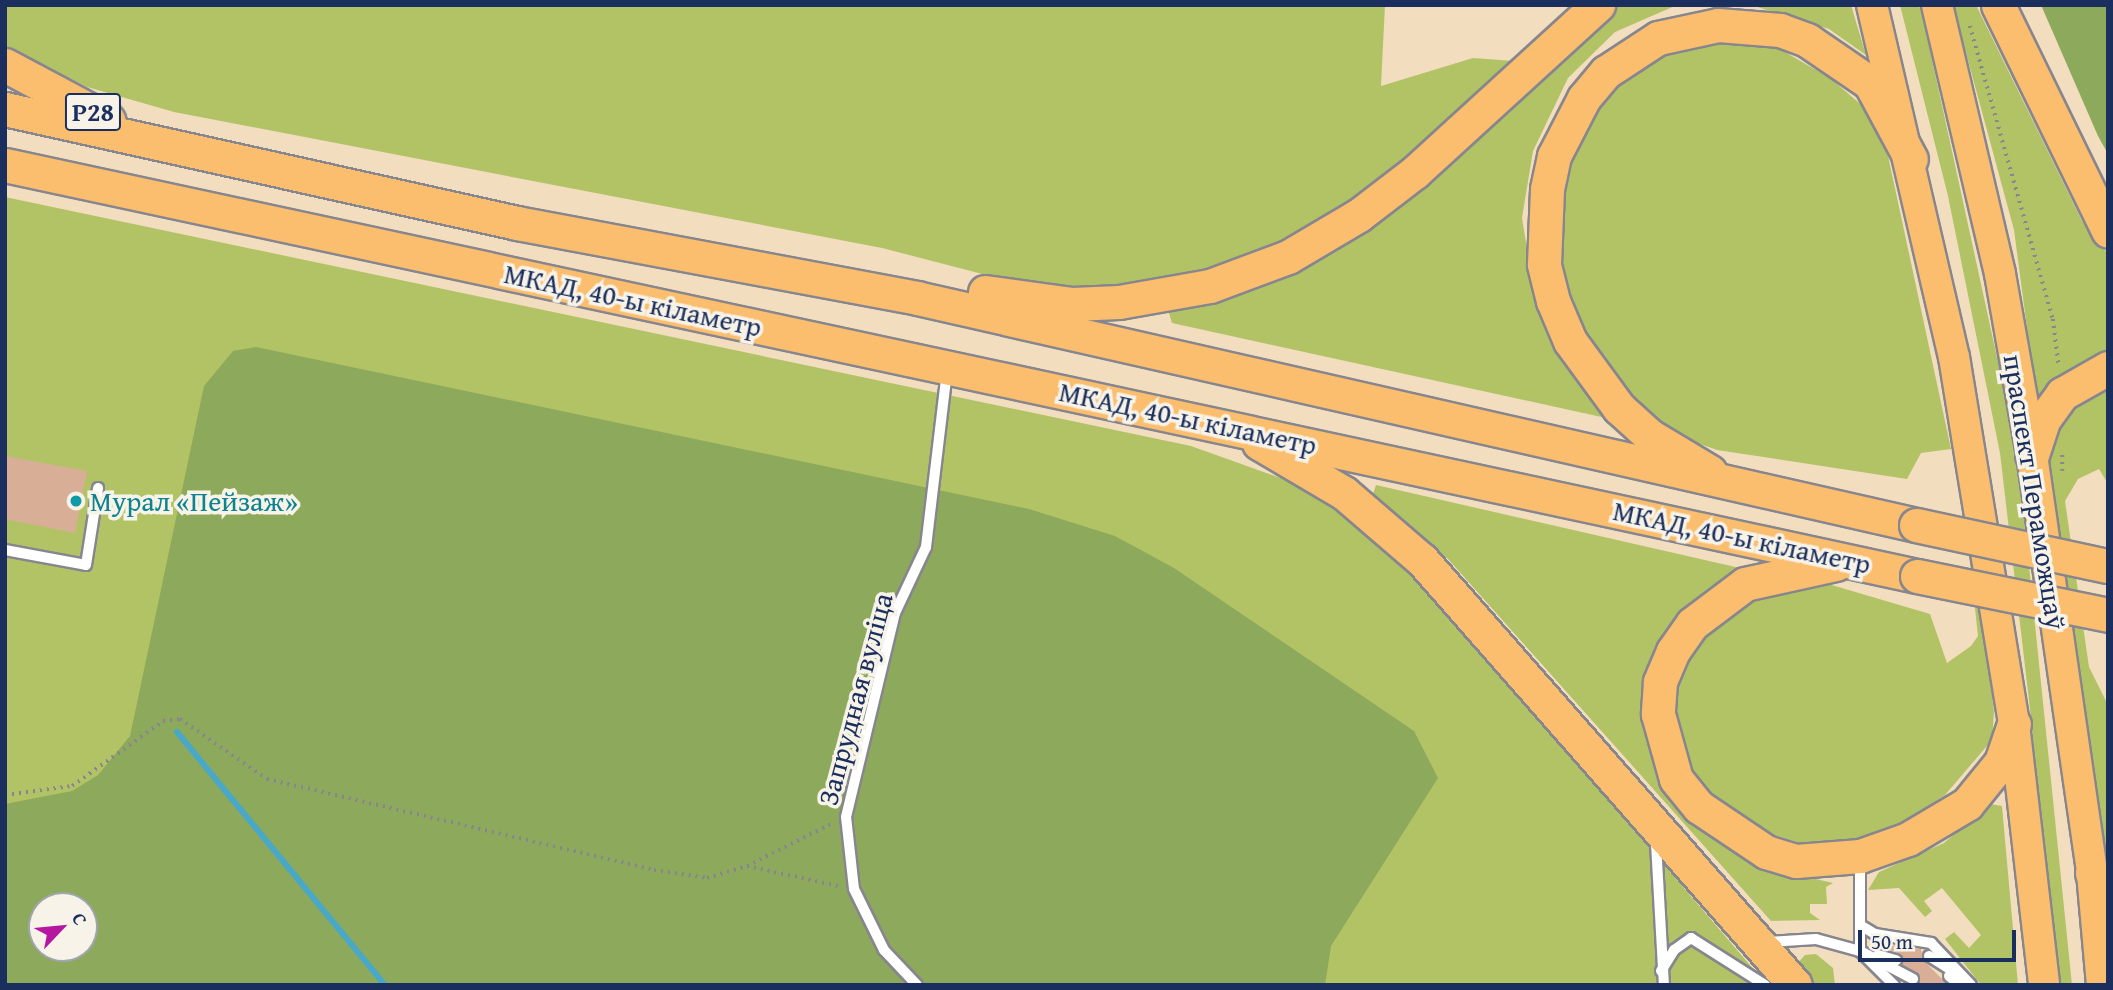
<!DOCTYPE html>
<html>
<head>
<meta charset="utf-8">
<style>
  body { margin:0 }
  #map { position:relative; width:2113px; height:990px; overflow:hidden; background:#f3ddbf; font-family:"Gentium Book Plus",serif }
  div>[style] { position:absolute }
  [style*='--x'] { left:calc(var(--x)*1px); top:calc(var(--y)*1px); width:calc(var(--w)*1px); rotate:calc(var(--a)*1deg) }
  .green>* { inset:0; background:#b2c366 }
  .forest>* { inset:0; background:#8da95b }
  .stream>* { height:6px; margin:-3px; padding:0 3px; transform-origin:3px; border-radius:3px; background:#49a8c8 }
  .building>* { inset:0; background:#d9ae96 }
  .path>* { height:3.5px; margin-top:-1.75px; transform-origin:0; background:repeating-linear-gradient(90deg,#87868e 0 2px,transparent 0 7px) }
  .roads { filter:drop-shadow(2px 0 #87868e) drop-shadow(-2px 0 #87868e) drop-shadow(0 2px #87868e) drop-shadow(0 -2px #87868e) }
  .lane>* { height:10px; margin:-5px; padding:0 5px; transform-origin:5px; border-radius:5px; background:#fff }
  .primary>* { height:30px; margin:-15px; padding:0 15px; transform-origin:15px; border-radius:15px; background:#fbbe6e }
  .highway>* { height:33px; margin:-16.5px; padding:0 16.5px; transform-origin:16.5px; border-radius:16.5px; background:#fbbe6e }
  .bridges { filter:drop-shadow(2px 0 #87868e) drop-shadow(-2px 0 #87868e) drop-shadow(0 2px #87868e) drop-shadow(0 -2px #87868e) }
  .highway-bridge>* { height:33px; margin:-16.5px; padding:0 16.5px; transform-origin:16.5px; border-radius:16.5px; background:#fbbe6e }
  .dots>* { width:19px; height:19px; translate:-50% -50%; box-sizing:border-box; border:4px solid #f7f3e8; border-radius:50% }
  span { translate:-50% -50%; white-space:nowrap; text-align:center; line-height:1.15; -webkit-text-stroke:7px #f7f3e8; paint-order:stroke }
  .shield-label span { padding:2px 5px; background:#f7f3e8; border:2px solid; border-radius:5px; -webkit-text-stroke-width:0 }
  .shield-label { font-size:26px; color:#1b2f5e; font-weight:700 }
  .street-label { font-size:28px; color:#1b2f5e }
  .culture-label { font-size:28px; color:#0d838f }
  .left { translate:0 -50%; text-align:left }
  .frame { position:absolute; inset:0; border:7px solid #1b2f5e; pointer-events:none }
  .north { position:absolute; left:28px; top:892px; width:70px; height:70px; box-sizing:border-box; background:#f7f3e8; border:2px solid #9fa5b1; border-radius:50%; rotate:64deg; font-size:19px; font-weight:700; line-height:28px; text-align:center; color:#1b2f5e }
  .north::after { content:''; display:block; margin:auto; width:24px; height:32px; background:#b5179e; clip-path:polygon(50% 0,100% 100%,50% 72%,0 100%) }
  .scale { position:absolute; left:1858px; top:930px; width:158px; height:32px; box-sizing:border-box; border:4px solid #1b2f5e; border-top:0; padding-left:9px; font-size:21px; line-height:24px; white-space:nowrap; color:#1b2f5e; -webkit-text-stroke:5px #f7f3e8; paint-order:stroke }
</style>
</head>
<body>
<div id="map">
  <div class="green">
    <i style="clip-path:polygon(5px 5px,1385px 5px,1381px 86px,1473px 58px,1514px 61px,1361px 197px,1286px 242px,1201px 274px,1116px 295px,1025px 285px,882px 248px,174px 112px,87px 87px,5px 47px)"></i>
    <i style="clip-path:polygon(1614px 5px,1677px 5px,1615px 32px,1568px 78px,1533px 151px,1522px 218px,1536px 304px,1550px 337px,1606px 418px,1172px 323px,1169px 313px,1181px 307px,1245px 288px)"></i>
    <i style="clip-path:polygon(1751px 5px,1851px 5px,1866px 55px,1829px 29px)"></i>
    <i style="clip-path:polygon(1900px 5px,1919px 5px,1926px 32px,2017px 449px,2072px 985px,2053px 985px,2032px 726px,2000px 453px,1948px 196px)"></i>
    <i style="clip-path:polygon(1953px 5px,1976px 5px,2082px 221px,2108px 254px,2108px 355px,2037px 403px,2014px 230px)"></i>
    <i style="clip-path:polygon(1742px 38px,1778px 48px,1830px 78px,1865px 108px,1887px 151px,1951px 449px,1921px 453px,1907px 479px,1717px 450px,1672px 434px,1617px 393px,1554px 290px,1563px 140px,1637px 57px,1670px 43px)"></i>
    <i style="clip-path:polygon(evenodd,5px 197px,1191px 446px,1314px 490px,1394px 549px,1767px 985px,5px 985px,5px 197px,42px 906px,84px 906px,84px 948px,42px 948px,42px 906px)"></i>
    <i style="clip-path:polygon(2108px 380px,2108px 484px,2099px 469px,2078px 479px,2065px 501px,2089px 667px,2108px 705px,2108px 877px,2046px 474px,2052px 424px)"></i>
    <i style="clip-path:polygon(1958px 451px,1964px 451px,1994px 712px,1992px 740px,1945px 795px,1905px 821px,1853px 841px,1817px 848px,1751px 828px,1703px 790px,1686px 764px,1675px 731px,1674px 696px,1685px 664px,1705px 631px,1759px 594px,1825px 583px,1930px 614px,1947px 663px,1971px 646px,1978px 636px)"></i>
    <i style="clip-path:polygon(1376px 485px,1753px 571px,1670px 636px,1675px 797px,1718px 842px,1777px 870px,1833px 883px,1826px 887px,1827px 904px,1810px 904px,1810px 913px,1820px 920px,1771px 921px,1448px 559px,1373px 494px)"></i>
    <i style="clip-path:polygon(1990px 804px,2002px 806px,2018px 985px,1981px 985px,1945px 939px,1954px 932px,1969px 948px,1981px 935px,1942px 888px,1924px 901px,1932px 911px,1925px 917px,1899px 888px,1868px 890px,1879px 872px,1944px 843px)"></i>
    <i style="clip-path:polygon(1816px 954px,1833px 968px,1835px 985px,1812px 985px,1795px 966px,1805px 955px)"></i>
  </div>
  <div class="forest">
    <i style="clip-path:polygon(2041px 5px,2108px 5px,2108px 154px,2098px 136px)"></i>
    <i style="clip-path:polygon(evenodd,256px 347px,1029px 509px,1115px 536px,1174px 568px,1414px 731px,1438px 778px,1331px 946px,1325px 985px,5px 985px,5px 804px,72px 791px,98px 775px,130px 736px,204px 386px,233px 351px,256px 347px,42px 906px,84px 906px,84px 948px,42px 948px,42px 906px)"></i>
  </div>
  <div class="stream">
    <i style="--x:177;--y:732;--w:328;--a:50.6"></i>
  </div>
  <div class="building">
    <i style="clip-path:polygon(5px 456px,87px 471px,75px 533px,5px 519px)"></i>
    <i style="clip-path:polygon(1896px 945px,1921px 949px,1923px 960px,1948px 985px,1918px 985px,1920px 976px,1902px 965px,1902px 955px,1883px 947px)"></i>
  </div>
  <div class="path">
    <i style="--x:1970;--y:26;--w:305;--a:74.2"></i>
    <i style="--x:2053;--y:319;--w:48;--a:82.9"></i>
    <i style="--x:2062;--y:471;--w:16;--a:-90"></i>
    <i style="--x:5;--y:795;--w:68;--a:-7.7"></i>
    <i style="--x:72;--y:786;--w:112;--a:-35.5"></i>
    <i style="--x:163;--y:721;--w:17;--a:-7"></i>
    <i style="--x:180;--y:719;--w:106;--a:34.6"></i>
    <i style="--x:267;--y:779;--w:398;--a:13.2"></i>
    <i style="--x:654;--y:870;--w:54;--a:8.6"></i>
    <i style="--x:707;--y:878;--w:42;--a:-16.7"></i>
    <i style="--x:747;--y:866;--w:94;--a:-26.6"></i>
    <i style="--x:747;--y:866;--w:93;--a:12.4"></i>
  </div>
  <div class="roads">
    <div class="lane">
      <i style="--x:5;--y:550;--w:82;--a:10.5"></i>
      <i style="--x:86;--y:565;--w:78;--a:-81.1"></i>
      <i style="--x:1656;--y:843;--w:142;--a:86.8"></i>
      <i style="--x:1860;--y:860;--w:91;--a:90"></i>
      <i style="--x:1860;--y:951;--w:48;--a:45"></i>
      <i style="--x:1860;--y:925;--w:17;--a:31"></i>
      <i style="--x:1875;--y:934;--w:57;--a:9.1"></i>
      <i style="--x:1931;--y:943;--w:58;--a:46.4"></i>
      <i style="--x:1768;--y:942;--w:48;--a:-3.6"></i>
      <i style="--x:1816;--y:939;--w:46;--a:15.3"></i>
      <i style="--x:1860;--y:951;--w:60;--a:27.8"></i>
      <i style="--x:1878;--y:955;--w:19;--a:16"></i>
      <i style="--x:1929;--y:956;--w:31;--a:32"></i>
      <i style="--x:1661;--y:971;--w:25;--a:-58"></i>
      <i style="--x:1674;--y:950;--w:21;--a:-35"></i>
      <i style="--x:1691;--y:938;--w:88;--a:32.4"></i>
      <i style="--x:1949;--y:976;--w:14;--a:39"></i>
      <i style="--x:917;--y:985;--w:48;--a:-133.3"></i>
      <i style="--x:884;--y:950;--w:68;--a:-116.2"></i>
      <i style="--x:854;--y:889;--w:72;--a:-96.3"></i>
      <i style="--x:846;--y:817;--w:210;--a:-76.5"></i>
      <i style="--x:895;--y:613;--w:73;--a:-64.8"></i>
      <i style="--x:926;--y:547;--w:177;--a:-83.2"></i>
    </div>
    <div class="primary">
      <i style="--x:1872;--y:5;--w:361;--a:76.9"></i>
      <i style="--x:1954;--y:357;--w:372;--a:80.7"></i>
      <i style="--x:2014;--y:724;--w:263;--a:83.4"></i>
      <i style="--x:1937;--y:5;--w:276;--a:76.8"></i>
      <i style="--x:2000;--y:274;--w:184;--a:80"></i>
      <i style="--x:2032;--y:455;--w:422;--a:81.8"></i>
      <i style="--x:2092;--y:873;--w:112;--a:84.9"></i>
    </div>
    <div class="highway">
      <i style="--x:1998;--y:5;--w:251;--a:64"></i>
      <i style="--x:5;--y:65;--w:117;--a:28.1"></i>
      <i style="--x:5;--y:109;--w:525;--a:12.55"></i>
      <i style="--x:517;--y:223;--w:407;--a:10.6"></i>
      <i style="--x:917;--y:298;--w:1024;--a:12.8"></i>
      <i style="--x:5;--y:165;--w:1956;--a:12.13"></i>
      <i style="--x:985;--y:292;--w:88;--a:7.9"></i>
      <i style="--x:1072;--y:304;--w:47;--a:-2.4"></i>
      <i style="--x:1119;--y:302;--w:92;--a:-10"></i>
      <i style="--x:1210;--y:286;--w:83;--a:-20.4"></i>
      <i style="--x:1288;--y:257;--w:82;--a:-30.6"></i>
      <i style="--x:1359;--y:215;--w:71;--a:-37.5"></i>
      <i style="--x:1415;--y:172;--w:248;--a:-42.4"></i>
      <i style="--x:1259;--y:443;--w:99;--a:30.5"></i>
      <i style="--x:1344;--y:493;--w:103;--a:40.7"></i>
      <i style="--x:1422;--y:560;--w:565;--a:48.73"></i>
      <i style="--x:2032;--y:455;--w:38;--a:-72"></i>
      <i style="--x:2044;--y:419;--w:31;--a:-54"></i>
      <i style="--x:2062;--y:394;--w:53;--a:-29.5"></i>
      <i style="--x:1710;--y:472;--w:70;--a:-149"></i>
      <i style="--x:1650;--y:436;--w:42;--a:-137.9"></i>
      <i style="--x:1619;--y:408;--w:83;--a:-126.2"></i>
      <i style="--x:1570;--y:341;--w:43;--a:-113"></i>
      <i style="--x:1553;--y:301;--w:38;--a:-104"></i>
      <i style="--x:1544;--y:264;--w:75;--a:-87.7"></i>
      <i style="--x:1547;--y:189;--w:34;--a:-78"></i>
      <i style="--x:1554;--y:156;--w:65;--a:-62.7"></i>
      <i style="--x:1584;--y:98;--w:34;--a:-50"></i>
      <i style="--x:1606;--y:72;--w:62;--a:-33.2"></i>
      <i style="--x:1658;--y:38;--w:61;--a:-12.2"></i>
      <i style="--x:1718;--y:25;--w:62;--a:4.6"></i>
      <i style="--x:1780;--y:30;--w:29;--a:20"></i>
      <i style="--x:1807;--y:40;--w:76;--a:34.3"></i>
      <i style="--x:1870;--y:83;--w:86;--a:61.7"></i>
      <i style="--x:1836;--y:564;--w:93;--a:167.6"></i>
      <i style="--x:1745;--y:584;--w:66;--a:143"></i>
      <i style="--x:1692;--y:624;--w:33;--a:125"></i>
      <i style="--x:1673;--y:651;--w:34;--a:113"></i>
      <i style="--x:1660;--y:682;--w:32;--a:94"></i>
      <i style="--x:1658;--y:714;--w:67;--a:74.5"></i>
      <i style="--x:1676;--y:779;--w:36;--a:51"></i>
      <i style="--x:1699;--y:807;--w:81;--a:33.9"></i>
      <i style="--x:1766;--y:852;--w:31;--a:17"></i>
      <i style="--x:1796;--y:861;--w:64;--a:-4.5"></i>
      <i style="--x:1860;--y:856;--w:51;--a:-19.5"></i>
      <i style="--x:1908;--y:839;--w:69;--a:-30.7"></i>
      <i style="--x:1967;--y:804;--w:54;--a:-51"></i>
      <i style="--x:2001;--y:762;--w:40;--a:-71.1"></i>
      <i style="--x:2092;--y:873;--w:30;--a:57"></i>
    </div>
  </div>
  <div class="bridges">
    <div class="highway-bridge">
      <i style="--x:1916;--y:525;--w:196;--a:12.1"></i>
      <i style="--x:1917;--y:576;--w:195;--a:11.5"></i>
    </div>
  </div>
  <div class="dots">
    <i style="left:76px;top:501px;background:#0f9aa8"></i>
  </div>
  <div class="shield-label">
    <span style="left:93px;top:112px">Р28</span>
  </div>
  <div class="street-label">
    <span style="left:633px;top:300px;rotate:12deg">МКАД, 40-ы кіламетр</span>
    <span style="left:1188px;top:418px;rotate:12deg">МКАД, 40-ы кіламетр</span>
    <span style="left:2035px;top:492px;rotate:81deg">праспект Пераможцаў</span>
    <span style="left:1742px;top:537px;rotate:12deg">МКАД, 40-ы кіламетр</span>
    <span style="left:855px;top:699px;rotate:-75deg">Запрудная вуліца</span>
  </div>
  <div class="culture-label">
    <span class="left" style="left:90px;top:501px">Мурал «Пейзаж»</span>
  </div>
  <div class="frame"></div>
  <div class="north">С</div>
  <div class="scale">50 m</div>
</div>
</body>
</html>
